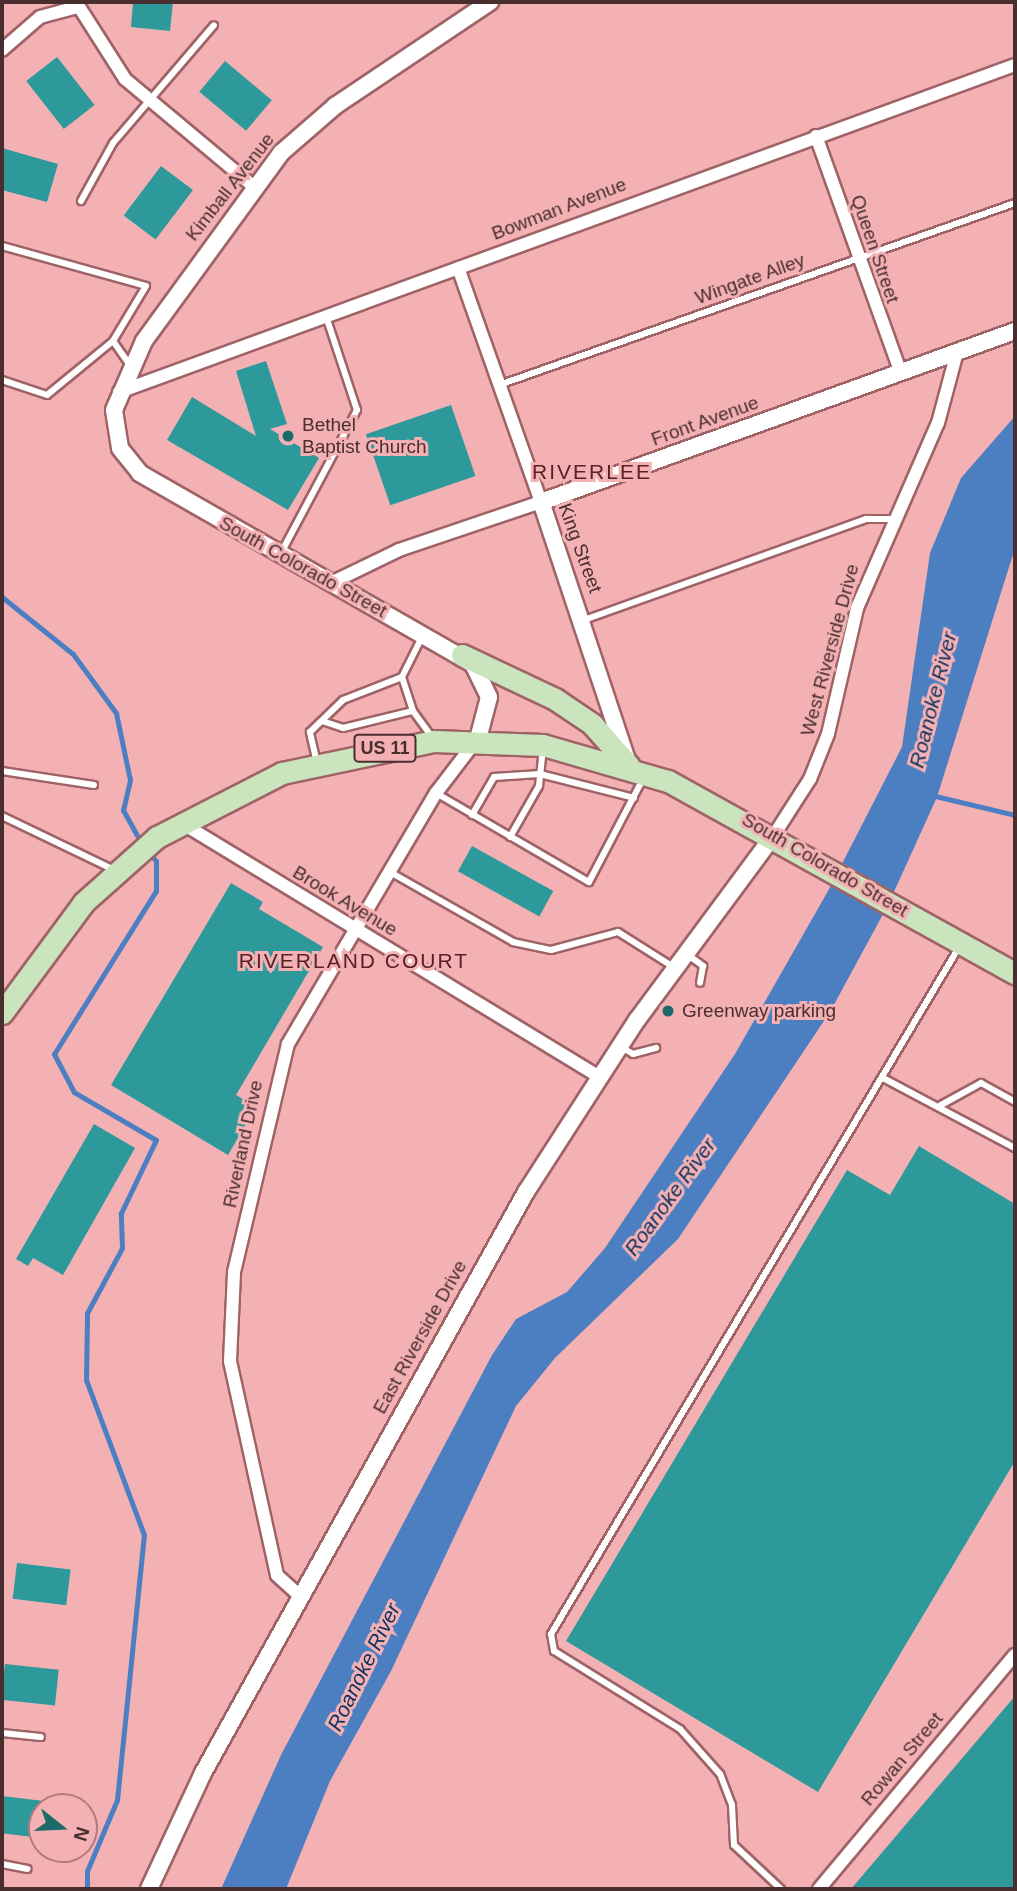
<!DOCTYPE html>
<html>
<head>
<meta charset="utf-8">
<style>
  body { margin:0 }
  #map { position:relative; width:1017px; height:1891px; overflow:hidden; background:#f4b1b4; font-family:Helvetica,sans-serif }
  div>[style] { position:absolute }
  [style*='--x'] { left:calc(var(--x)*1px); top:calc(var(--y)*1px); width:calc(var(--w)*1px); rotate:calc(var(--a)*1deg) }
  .water>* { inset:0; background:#4c7fc2 }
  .stream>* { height:5px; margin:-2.5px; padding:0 2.5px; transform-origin:2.5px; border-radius:2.5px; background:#4c7fc2 }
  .building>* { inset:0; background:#2d999a; transform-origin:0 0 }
  .roads { filter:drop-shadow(2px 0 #9f6366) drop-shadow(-2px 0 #9f6366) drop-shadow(0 2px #9f6366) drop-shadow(0 -2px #9f6366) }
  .service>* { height:6px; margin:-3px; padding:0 3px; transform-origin:3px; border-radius:3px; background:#fff }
  .minor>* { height:12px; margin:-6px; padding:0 6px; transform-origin:6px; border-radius:6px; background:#fff }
  .tertiary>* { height:16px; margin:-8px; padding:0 8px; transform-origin:8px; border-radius:8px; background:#fff }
  .primary>* { height:21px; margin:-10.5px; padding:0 10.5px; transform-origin:10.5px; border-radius:10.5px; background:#cae5be }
  .dots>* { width:19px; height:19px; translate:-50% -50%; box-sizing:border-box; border:4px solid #f4b1b4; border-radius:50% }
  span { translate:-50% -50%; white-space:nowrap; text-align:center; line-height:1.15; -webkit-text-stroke:6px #f4b1b4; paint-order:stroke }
  .shield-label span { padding:2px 5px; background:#f4b1b4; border:2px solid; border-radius:5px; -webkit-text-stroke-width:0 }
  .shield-label { font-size:18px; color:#492e2f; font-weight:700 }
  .street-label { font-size:19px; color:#492e2f }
  .poi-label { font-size:19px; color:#492e2f }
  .left { translate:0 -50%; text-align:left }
  .neighbourhood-label { font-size:21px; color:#572227; letter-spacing:2px }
  .water-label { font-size:21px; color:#0e315d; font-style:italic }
  .frame { position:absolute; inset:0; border:4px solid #492e2f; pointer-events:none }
  .north { position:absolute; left:28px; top:1793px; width:70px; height:70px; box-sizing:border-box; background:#f4b1b4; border:2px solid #b07d7f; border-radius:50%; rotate:108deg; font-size:19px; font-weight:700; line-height:28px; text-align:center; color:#492e2f }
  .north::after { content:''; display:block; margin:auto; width:24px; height:32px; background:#1d6a6b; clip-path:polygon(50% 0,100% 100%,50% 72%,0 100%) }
</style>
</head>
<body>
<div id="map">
  <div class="water">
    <i style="clip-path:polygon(1015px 416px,1015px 548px,937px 797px,888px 905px,830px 1012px,678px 1239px,555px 1358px,516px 1406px,391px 1671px,330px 1781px,286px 1889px,221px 1889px,281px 1755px,492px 1355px,516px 1319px,567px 1292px,605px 1248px,735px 1054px,828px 891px,902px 747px,930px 553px,961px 478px)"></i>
  </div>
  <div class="stream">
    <i style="--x:2;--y:597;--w:91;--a:38.8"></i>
    <i style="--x:73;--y:654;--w:73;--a:53.9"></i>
    <i style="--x:116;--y:713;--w:68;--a:78.2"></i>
    <i style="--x:130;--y:780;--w:31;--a:103"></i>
    <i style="--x:123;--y:810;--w:38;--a:61"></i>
    <i style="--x:931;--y:795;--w:86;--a:13.4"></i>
    <i style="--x:87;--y:1889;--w:18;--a:-90"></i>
    <i style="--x:87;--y:1871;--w:77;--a:-67.1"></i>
    <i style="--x:117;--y:1800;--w:266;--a:-84.2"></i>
    <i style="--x:144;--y:1535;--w:165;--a:-110.5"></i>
    <i style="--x:86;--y:1380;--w:67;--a:-89.1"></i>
    <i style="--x:87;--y:1313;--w:74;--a:-61.7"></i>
    <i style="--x:122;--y:1248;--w:35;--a:-92"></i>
    <i style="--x:121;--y:1213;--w:81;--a:-64.4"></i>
    <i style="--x:156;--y:1140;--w:95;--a:-149.7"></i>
    <i style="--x:74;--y:1092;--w:43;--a:-117.8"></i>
    <i style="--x:54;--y:1054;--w:192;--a:-58"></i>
    <i style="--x:156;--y:891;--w:30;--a:-90"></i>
    <i style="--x:156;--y:861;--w:14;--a:-129"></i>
  </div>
  <div class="building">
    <i style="clip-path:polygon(133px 2px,173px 2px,170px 31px,131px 27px)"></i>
    <i style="left:57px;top:57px;width:61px;height:39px;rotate:52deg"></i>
    <i style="left:225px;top:61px;width:61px;height:40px;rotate:40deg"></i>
    <i style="clip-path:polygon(2px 148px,58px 164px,47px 202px,2px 190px)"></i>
    <i style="left:161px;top:166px;width:40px;height:62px;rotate:37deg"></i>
    <i style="clip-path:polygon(266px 361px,287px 424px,270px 429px,319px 458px,288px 510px,167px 440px,192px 397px,256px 436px,236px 371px)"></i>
    <i style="left:451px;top:405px;width:75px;height:90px;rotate:71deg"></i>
    <i style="left:472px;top:846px;width:93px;height:29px;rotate:29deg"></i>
    <i style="clip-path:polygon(231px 883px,263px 902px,259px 909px,323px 947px,236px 1095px,248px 1102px,239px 1119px,246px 1124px,228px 1155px,111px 1085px)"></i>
    <i style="clip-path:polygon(94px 1124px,135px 1148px,63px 1275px,33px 1258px,28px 1266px,16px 1259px)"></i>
    <i style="clip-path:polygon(919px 1146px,1015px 1204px,1015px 1461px,818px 1792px,566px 1641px,847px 1170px,890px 1195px)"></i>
    <i style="left:17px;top:1563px;width:54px;height:36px;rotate:7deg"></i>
    <i style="left:5px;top:1664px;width:54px;height:36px;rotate:6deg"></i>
    <i style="clip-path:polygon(1015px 1696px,1015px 1889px,851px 1889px)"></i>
    <i style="left:2px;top:1796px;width:40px;height:37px;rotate:7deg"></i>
  </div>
  <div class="roads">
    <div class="service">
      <i style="--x:81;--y:201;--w:66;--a:-61.1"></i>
      <i style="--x:113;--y:143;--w:155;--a:-49.4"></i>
      <i style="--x:2;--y:246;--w:149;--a:15.5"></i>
      <i style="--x:146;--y:286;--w:64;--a:121"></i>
      <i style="--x:113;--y:341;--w:85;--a:140.7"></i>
      <i style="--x:47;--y:395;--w:47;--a:-161.6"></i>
      <i style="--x:113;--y:341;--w:29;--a:55"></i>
      <i style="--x:499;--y:385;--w:547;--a:-19.43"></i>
      <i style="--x:281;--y:553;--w:162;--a:-62"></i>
      <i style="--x:357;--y:410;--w:99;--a:-108.3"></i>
      <i style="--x:584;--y:620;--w:300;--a:-19.7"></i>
      <i style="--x:866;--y:519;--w:27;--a:0"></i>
      <i style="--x:422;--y:637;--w:45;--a:116.6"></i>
      <i style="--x:402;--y:677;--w:36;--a:72"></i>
      <i style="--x:413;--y:711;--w:31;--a:54"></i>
      <i style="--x:322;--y:721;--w:22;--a:18"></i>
      <i style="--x:343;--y:728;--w:72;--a:-13.7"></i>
      <i style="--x:317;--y:763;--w:32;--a:-103"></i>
      <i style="--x:310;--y:732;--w:46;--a:-44.1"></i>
      <i style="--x:343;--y:700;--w:63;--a:-21.3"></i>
      <i style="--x:2;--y:771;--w:93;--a:8.7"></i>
      <i style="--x:436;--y:793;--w:177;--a:30.2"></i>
      <i style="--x:589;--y:882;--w:119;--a:-62.4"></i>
      <i style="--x:472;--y:815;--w:44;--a:-59.9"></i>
      <i style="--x:494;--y:777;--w:46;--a:-3.7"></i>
      <i style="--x:540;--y:774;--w:97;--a:14.3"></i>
      <i style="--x:2;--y:816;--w:124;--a:25.7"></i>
      <i style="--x:510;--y:837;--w:59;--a:-60.4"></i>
      <i style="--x:539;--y:786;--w:38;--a:-84"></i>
      <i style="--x:390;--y:872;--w:142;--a:29.6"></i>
      <i style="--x:513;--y:942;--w:39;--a:12"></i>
      <i style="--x:551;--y:950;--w:69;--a:-15"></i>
      <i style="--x:618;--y:932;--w:67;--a:32.3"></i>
      <i style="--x:688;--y:955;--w:19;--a:36"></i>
      <i style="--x:703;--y:966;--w:17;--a:100"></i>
      <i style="--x:621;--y:1047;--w:14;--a:30"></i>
      <i style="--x:633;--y:1054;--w:24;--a:-15"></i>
      <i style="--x:885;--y:1079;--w:147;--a:28"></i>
      <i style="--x:941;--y:1105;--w:46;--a:-28.8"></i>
      <i style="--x:981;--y:1083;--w:39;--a:29"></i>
      <i style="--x:2;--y:1733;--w:39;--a:6"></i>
      <i style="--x:2;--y:1864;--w:26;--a:11"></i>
      <i style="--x:781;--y:1889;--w:64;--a:-136.9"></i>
      <i style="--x:734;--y:1845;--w:40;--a:-92.9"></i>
      <i style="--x:732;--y:1805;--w:33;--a:-111"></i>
      <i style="--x:720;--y:1774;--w:60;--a:-131.6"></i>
      <i style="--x:680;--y:1729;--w:148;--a:-148.2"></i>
      <i style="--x:554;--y:1651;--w:17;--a:-100"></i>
      <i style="--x:551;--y:1634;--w:799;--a:-59.29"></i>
    </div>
    <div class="minor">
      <i style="--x:76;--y:2;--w:91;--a:57.5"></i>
      <i style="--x:125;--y:79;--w:168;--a:39.9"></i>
      <i style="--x:2;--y:50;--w:50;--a:-41"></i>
      <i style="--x:40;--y:17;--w:39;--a:-15"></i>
      <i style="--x:816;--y:136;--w:252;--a:70.3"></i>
      <i style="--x:119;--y:392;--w:954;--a:-20.05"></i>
      <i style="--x:331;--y:583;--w:76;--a:-25.9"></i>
      <i style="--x:399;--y:550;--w:150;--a:-18.7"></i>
      <i style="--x:541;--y:502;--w:248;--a:-109.5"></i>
      <i style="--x:180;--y:822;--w:490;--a:31.3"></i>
      <i style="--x:774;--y:835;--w:67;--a:-57.3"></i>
      <i style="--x:810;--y:779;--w:48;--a:-68.2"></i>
      <i style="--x:828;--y:734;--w:129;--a:-77"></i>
      <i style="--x:857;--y:608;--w:202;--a:-66.4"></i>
      <i style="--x:938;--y:423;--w:73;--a:-75"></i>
      <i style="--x:300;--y:1596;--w:31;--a:-138"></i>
      <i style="--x:277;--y:1575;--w:219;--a:-102.4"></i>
      <i style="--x:230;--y:1361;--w:89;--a:-87.4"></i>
      <i style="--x:234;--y:1272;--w:234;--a:-76.7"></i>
      <i style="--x:288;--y:1044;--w:291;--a:-59.5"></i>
      <i style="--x:436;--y:793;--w:64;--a:-52.6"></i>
      <i style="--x:819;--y:1889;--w:305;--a:-50.1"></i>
    </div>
    <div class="tertiary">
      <i style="--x:478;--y:739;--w:43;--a:-75.3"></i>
      <i style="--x:489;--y:697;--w:37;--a:-116"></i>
      <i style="--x:473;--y:664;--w:384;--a:-150.2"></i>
      <i style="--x:140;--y:473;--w:32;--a:-129"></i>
      <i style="--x:120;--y:448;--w:38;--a:-99"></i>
      <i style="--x:114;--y:410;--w:75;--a:-66.5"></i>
      <i style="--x:144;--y:341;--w:233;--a:-53.9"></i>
      <i style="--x:281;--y:153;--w:72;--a:-41"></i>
      <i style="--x:335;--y:106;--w:187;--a:-33.9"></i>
      <i style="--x:627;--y:760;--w:272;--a:-108.4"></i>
      <i style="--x:541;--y:502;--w:504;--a:-19.84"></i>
      <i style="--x:149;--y:1889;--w:128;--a:-65"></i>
      <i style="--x:203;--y:1773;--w:665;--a:-60.93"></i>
      <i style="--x:526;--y:1192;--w:205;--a:-57.2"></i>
      <i style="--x:637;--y:1020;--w:230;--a:-53.5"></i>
    </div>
    <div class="primary">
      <i style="--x:462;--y:655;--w:103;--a:25.3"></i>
      <i style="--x:555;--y:699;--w:45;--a:34"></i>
      <i style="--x:592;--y:724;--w:56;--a:48.6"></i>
      <i style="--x:2;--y:1013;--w:138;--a:-53.5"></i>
      <i style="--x:84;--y:902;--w:98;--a:-41.7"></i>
      <i style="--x:157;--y:837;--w:140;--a:-27.1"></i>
      <i style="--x:282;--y:773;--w:155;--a:-11.9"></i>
      <i style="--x:434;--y:741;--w:109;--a:2.1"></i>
      <i style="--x:543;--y:745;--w:130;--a:16.1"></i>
      <i style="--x:668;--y:781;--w:397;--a:29"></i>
    </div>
  </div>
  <div class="dots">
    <i style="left:288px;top:436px;background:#1d6a6b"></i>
    <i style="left:668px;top:1011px;background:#1d6a6b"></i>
  </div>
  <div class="shield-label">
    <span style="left:385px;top:748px">US 11</span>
  </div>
  <div class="street-label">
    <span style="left:230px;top:187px;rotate:-52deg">Kimball Avenue</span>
    <span style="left:559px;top:209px;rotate:-21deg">Bowman Avenue</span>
    <span style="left:875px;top:249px;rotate:71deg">Queen Street</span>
    <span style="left:750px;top:279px;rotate:-20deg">Wingate Alley</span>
    <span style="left:705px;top:421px;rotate:-20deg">Front Avenue</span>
    <span style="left:580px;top:548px;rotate:70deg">King Street</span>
    <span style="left:303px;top:567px;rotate:29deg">South Colorado Street</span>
    <span style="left:830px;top:650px;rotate:-75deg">West Riverside Drive</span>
    <span style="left:825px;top:865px;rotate:30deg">South Colorado Street</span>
    <span style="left:345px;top:901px;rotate:31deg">Brook Avenue</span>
    <span style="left:243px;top:1144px;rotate:-78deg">Riverland Drive</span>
    <span style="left:420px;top:1337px;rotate:-61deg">East Riverside Drive</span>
    <span style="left:902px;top:1759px;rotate:-50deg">Rowan Street</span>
  </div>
  <div class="poi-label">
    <span class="left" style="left:302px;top:436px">Bethel<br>Baptist Church</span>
    <span class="left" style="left:682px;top:1011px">Greenway parking</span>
  </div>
  <div class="neighbourhood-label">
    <span style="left:592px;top:472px">RIVERLEE</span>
    <span style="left:354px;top:961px">RIVERLAND COURT</span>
  </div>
  <div class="water-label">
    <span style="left:933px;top:700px;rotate:-76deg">Roanoke River</span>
    <span style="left:670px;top:1197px;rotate:-54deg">Roanoke River</span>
    <span style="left:364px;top:1667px;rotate:-64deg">Roanoke River</span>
  </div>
  <div class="frame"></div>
  <div class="north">N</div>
</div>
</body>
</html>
